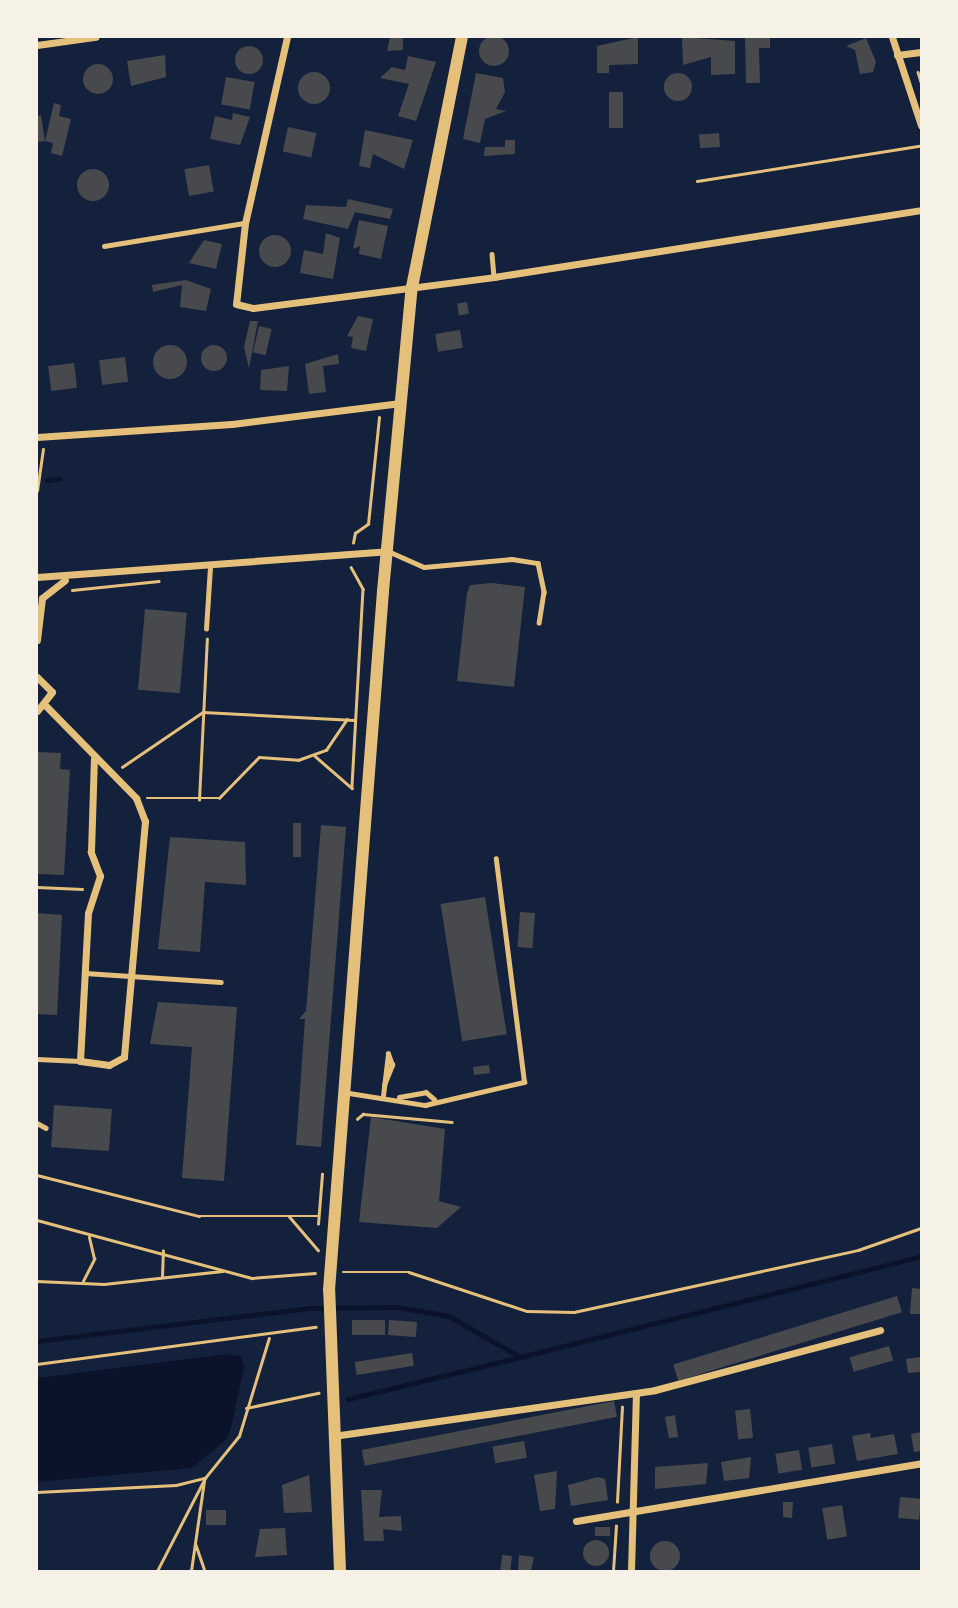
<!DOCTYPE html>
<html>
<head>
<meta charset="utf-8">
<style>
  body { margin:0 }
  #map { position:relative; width:958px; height:1608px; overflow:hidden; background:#14213d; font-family:"Alegreya Sans",sans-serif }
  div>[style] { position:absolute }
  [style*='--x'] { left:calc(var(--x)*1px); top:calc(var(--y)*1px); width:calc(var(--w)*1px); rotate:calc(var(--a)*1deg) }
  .water>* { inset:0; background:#0b132b }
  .stream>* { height:5px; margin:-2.5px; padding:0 2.5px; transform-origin:2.5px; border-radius:2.5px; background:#0b132b }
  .building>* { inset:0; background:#48494c; transform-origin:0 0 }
  .round { border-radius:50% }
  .path>* { height:2.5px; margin:-1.25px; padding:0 1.25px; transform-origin:1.25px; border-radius:1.25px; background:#e5c07b }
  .service>* { height:4.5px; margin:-2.25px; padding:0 2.25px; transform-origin:2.25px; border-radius:2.25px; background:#e5c07b }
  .minor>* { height:7px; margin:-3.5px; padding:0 3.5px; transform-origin:3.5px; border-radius:3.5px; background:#e5c07b }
  .tertiary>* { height:12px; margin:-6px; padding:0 6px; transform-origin:6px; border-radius:6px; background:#e5c07b }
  span { translate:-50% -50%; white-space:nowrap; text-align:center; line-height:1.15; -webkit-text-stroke:5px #f6f1e7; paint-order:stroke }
  .frame { position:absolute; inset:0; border:38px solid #f6f1e7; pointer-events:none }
</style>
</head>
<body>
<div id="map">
  <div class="water">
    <i style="clip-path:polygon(227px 1354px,241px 1356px,244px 1367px,232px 1424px,227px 1439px,192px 1468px,37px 1482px,37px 1378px)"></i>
  </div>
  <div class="stream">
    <i style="--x:47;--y:480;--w:13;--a:-4"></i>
    <i style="--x:37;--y:1341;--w:275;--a:-6.9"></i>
    <i style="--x:310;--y:1308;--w:87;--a:-0.7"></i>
    <i style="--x:397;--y:1307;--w:53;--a:9.8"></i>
    <i style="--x:449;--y:1316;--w:82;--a:30"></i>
    <i style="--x:520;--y:1357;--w:414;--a:-14.1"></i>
    <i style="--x:348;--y:1399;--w:177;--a:-13.7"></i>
  </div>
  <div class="building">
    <i class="round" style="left:479px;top:36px;width:30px;height:30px"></i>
    <i style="clip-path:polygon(390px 37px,403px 37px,403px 50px,387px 51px)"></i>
    <i style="clip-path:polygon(638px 37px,638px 64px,609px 65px,609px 73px,597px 73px,597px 46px)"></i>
    <i style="clip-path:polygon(682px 37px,735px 41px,735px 74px,711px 75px,711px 57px,683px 65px)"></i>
    <i style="clip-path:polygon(745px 37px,770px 37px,770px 48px,759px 48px,760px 83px,746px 83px)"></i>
    <i style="clip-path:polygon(866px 38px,876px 62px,873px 72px,860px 74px,855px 50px,846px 46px)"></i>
    <i class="round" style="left:235px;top:46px;width:28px;height:28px"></i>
    <i style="clip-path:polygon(165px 55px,166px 77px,131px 86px,127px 61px)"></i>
    <i style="clip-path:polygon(408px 56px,436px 62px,416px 121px,398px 116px,409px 84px,380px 78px,392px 67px,405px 70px)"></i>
    <i class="round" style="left:83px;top:64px;width:30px;height:30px"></i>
    <i class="round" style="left:298px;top:72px;width:32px;height:32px"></i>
    <i class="round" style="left:664px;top:73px;width:28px;height:28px"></i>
    <i style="clip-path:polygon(476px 73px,503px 78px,505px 92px,496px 109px,506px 111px,485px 119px,480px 143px,463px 139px)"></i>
    <i style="left:226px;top:77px;width:29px;height:28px;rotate:10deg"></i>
    <i style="left:609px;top:92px;width:14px;height:36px"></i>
    <i style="clip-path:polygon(54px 103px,61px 105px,59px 116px,71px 119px,62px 156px,51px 153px,53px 143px,45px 141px)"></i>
    <i style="clip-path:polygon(233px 113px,250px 117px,240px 145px,210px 139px,215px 116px,232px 120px)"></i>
    <i style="clip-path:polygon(41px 115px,45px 141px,37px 142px,37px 116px)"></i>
    <i style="left:288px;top:127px;width:29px;height:25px;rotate:12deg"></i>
    <i style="clip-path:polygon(365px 130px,413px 140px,404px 169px,373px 154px,370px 168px,359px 166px)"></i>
    <i style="left:719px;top:133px;width:14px;height:20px;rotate:86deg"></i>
    <i style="clip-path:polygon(505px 140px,515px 140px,515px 154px,484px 156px,485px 147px,505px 147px)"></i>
    <i style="left:209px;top:165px;width:27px;height:25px;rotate:80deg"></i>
    <i class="round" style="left:77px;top:169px;width:32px;height:32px"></i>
    <i style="clip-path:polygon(348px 199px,393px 209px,390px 219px,355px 212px,348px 229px,303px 219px,306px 205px,346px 207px)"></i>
    <i style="clip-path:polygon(359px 220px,388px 226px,381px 259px,359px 254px,360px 246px,353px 249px)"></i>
    <i style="clip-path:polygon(326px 233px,340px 238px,333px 279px,300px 273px,304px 250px,323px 254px)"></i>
    <i class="round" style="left:259px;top:235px;width:32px;height:32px"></i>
    <i style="clip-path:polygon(204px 240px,222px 244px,216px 269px,189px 263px)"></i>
    <i style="clip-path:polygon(186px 280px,211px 289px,206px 311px,180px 307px,182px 285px,153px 292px,152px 285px)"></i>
    <i style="left:467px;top:302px;width:12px;height:10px;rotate:81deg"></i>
    <i style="clip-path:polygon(358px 316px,373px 319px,366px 351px,351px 348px,353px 337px,347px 336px)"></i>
    <i style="clip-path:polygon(250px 321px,258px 321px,249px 368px,244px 347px)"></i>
    <i style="left:259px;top:326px;width:13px;height:27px;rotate:13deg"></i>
    <i style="left:460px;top:330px;width:18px;height:25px;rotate:81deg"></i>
    <i class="round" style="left:153px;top:345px;width:34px;height:34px"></i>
    <i class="round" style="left:201px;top:345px;width:26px;height:26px"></i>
    <i style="clip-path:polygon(338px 354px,339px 364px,323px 366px,326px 392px,309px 394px,305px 364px)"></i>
    <i style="left:125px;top:357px;width:25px;height:26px;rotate:83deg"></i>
    <i style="left:74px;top:363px;width:25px;height:26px;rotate:83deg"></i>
    <i style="clip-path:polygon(289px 366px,287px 391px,260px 390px,261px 370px)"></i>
    <i style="clip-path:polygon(492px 583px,525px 587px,514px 687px,457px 681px,467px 593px,470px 585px)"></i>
    <i style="left:145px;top:609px;width:42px;height:81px;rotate:5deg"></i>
    <i style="clip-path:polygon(37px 752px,61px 753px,60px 769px,70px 770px,64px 875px,37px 874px)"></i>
    <i style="left:293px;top:823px;width:8px;height:34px"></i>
    <i style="clip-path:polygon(321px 825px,346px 827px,321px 1147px,296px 1145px,305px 1019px,299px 1019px,306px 1011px)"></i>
    <i style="clip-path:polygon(170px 837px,245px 842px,246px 885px,205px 882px,200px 952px,158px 949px)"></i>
    <i style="left:485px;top:897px;width:139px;height:45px;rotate:81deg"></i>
    <i style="left:520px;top:912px;width:15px;height:35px;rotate:4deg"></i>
    <i style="clip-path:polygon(37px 913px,62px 915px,57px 1015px,37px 1014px)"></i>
    <i style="clip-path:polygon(158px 1002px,237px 1007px,224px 1181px,182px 1178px,192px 1047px,150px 1044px)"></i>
    <i style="left:489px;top:1065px;width:8px;height:16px;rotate:83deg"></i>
    <i style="left:54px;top:1105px;width:58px;height:42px;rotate:4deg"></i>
    <i style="clip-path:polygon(371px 1117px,445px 1129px,439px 1201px,461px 1207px,437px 1228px,359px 1222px)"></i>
    <i style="clip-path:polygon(912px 1288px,921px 1289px,921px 1314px,910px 1314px)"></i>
    <i style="left:897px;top:1296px;width:17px;height:234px;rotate:73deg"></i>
    <i style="left:385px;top:1320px;width:15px;height:33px;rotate:90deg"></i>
    <i style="left:389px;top:1320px;width:28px;height:15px;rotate:4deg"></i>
    <i style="left:889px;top:1346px;width:15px;height:41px;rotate:74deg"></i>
    <i style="left:412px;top:1353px;width:13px;height:58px;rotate:81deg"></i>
    <i style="clip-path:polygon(921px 1357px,921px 1372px,908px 1373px,906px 1359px)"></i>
    <i style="left:614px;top:1401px;width:16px;height:257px;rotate:79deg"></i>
    <i style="left:750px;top:1409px;width:29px;height:15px;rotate:84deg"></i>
    <i style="clip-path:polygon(675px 1415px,678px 1437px,669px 1438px,665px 1417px)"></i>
    <i style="clip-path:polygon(921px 1432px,921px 1451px,914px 1452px,911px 1434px)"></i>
    <i style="clip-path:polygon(870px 1433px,871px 1438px,894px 1434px,898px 1454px,857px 1461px,852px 1436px)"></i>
    <i style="left:524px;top:1441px;width:17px;height:32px;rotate:80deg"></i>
    <i style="left:832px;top:1444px;width:20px;height:24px;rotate:81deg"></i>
    <i style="left:799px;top:1450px;width:20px;height:24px;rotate:81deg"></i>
    <i style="clip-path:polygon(751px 1457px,749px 1478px,724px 1481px,721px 1462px)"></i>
    <i style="clip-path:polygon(708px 1463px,706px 1484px,655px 1489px,655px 1467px)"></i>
    <i style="clip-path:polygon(557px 1471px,555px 1509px,540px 1511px,534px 1475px)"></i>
    <i style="clip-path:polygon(309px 1475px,312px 1512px,284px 1513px,282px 1485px)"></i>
    <i style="clip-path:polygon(598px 1477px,605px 1479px,608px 1500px,571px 1506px,568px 1485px)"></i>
    <i style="clip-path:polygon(361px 1490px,382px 1490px,379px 1517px,401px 1516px,402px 1531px,383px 1529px,384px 1541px,364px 1541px)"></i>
    <i style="left:900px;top:1497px;width:21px;height:21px;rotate:5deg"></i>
    <i style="clip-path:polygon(783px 1502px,793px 1502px,792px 1518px,783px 1517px)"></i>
    <i style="left:842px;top:1505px;width:32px;height:20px;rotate:81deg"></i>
    <i style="left:206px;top:1510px;width:20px;height:15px"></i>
    <i style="left:595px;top:1527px;width:15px;height:9px"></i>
    <i style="clip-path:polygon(285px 1528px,287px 1555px,255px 1557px,260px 1529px)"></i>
    <i class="round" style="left:583px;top:1540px;width:26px;height:26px"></i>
    <i class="round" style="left:650px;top:1541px;width:30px;height:30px"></i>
    <i style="left:502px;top:1555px;width:10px;height:16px;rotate:6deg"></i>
    <i style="clip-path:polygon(519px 1555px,534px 1557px,531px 1571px,518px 1571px)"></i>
  </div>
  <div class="path">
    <i style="--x:918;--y:72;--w:10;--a:73"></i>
    <i style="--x:697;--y:181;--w:225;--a:-9"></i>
    <i style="--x:37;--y:491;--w:42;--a:-81.9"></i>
    <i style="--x:353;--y:543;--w:10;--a:-79"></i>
    <i style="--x:355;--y:533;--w:16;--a:-35"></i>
    <i style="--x:368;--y:524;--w:107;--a:-84.1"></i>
    <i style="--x:351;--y:567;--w:25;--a:61"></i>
    <i style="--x:363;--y:589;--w:198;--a:93.2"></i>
    <i style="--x:72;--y:590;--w:87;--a:-5.9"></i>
    <i style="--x:315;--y:756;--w:49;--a:40.9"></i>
    <i style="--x:122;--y:767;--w:98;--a:-34.2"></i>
    <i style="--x:203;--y:712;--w:151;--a:3"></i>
    <i style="--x:147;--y:798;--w:72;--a:0"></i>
    <i style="--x:219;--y:798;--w:57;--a:-45.7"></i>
    <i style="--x:259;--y:757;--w:39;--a:4"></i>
    <i style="--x:298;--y:760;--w:30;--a:-20"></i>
    <i style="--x:326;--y:750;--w:37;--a:-56"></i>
    <i style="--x:199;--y:800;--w:161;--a:-87.2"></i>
    <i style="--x:37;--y:887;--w:45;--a:2.5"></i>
    <i style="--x:357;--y:1119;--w:8;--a:-40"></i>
    <i style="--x:363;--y:1114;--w:89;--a:5.1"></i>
    <i style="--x:37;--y:1175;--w:167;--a:14.2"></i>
    <i style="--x:199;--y:1216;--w:119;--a:0"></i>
    <i style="--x:289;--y:1216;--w:45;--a:49.5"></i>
    <i style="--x:37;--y:1220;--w:223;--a:15.1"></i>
    <i style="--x:252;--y:1278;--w:63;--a:-4.5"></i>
    <i style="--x:318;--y:1224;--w:50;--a:-85.4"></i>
    <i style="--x:343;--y:1272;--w:66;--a:0"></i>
    <i style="--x:409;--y:1272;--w:124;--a:18.3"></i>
    <i style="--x:527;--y:1311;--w:47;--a:1.2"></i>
    <i style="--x:574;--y:1312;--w:291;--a:-12.3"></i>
    <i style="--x:858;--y:1250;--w:67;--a:-19.2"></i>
    <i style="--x:162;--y:1277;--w:26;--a:-88"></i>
    <i style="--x:37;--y:1281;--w:67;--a:2.6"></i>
    <i style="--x:104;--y:1284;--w:119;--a:-6.3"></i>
    <i style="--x:83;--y:1281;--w:25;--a:-63"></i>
    <i style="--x:94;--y:1259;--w:22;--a:-103"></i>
    <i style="--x:37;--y:1364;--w:281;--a:-7.6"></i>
    <i style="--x:246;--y:1408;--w:74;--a:-11.8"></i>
    <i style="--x:37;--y:1492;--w:139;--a:-2.9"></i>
    <i style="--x:176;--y:1485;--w:30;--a:-14"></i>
    <i style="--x:205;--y:1478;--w:54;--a:-51"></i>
    <i style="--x:239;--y:1436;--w:102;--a:-73"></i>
    <i style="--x:617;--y:1502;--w:95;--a:-87"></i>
    <i style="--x:196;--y:1545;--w:28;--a:71"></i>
    <i style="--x:157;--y:1571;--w:105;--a:-62.7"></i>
    <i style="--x:191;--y:1571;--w:91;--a:-81.8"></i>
    <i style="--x:613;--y:1571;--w:45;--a:-86.2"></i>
  </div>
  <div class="service">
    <i style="--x:104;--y:246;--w:143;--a:-9.3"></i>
    <i style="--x:492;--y:254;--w:23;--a:85"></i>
    <i style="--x:388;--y:551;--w:39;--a:24"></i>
    <i style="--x:424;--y:567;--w:88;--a:-5.2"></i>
    <i style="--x:512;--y:559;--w:26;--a:9"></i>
    <i style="--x:538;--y:563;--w:30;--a:78"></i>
    <i style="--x:544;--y:592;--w:31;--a:99"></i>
    <i style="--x:206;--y:629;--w:62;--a:-86.3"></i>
    <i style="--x:85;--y:973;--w:136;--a:3.8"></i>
    <i style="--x:37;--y:1059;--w:43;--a:2.7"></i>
    <i style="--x:384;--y:1085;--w:22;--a:-68"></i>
    <i style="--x:392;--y:1065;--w:12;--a:-110"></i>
    <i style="--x:349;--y:1093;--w:77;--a:9"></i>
    <i style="--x:425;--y:1105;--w:102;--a:-13.1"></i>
    <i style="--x:524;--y:1082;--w:225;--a:-97.2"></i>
    <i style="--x:383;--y:1096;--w:42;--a:-83.2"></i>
    <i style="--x:399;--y:1097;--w:27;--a:-10"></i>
    <i style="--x:426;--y:1092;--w:11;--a:41"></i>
    <i style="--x:37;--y:1123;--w:10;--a:29"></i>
  </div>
  <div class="minor">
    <i style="--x:287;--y:37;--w:191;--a:102.7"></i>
    <i style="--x:245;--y:223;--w:81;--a:96.3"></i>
    <i style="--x:236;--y:304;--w:17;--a:13"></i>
    <i style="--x:253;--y:308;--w:243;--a:-7.3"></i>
    <i style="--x:494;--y:277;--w:432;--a:-8.9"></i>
    <i style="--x:892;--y:37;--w:93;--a:71.8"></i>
    <i style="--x:37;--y:45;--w:59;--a:-7.9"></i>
    <i style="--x:897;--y:55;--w:24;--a:-7"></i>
    <i style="--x:37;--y:437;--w:195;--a:-3.8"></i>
    <i style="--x:232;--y:424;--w:170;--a:-7.1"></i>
    <i style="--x:37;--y:577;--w:351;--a:-4.2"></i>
    <i style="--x:37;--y:640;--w:42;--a:-83.2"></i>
    <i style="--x:42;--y:598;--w:29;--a:-38"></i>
    <i style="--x:37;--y:677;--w:21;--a:45"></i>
    <i style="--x:52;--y:692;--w:24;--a:128"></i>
    <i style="--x:46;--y:706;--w:129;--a:45.6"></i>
    <i style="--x:136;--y:798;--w:25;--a:69"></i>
    <i style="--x:145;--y:821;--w:237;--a:95.1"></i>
    <i style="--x:124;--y:1057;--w:17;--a:152"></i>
    <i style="--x:109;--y:1065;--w:29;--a:-172"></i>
    <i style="--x:80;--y:1061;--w:148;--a:-86.9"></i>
    <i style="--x:88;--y:913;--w:39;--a:-72"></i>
    <i style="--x:100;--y:876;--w:26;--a:-111"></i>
    <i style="--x:91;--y:852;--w:93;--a:-88.2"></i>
    <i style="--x:333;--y:1436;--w:325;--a:-8.1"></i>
    <i style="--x:655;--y:1390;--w:233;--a:-14.9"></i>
    <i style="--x:576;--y:1521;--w:350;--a:-9.5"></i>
    <i style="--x:631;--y:1571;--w:178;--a:-88.4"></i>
  </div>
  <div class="tertiary">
    <i style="--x:340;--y:1571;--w:281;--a:-92.2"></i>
    <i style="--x:329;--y:1290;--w:701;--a:-85.58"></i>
    <i style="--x:383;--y:591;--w:305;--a:-84.6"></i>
    <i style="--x:412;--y:287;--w:255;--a:-78.7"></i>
  </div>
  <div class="frame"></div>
</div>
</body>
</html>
